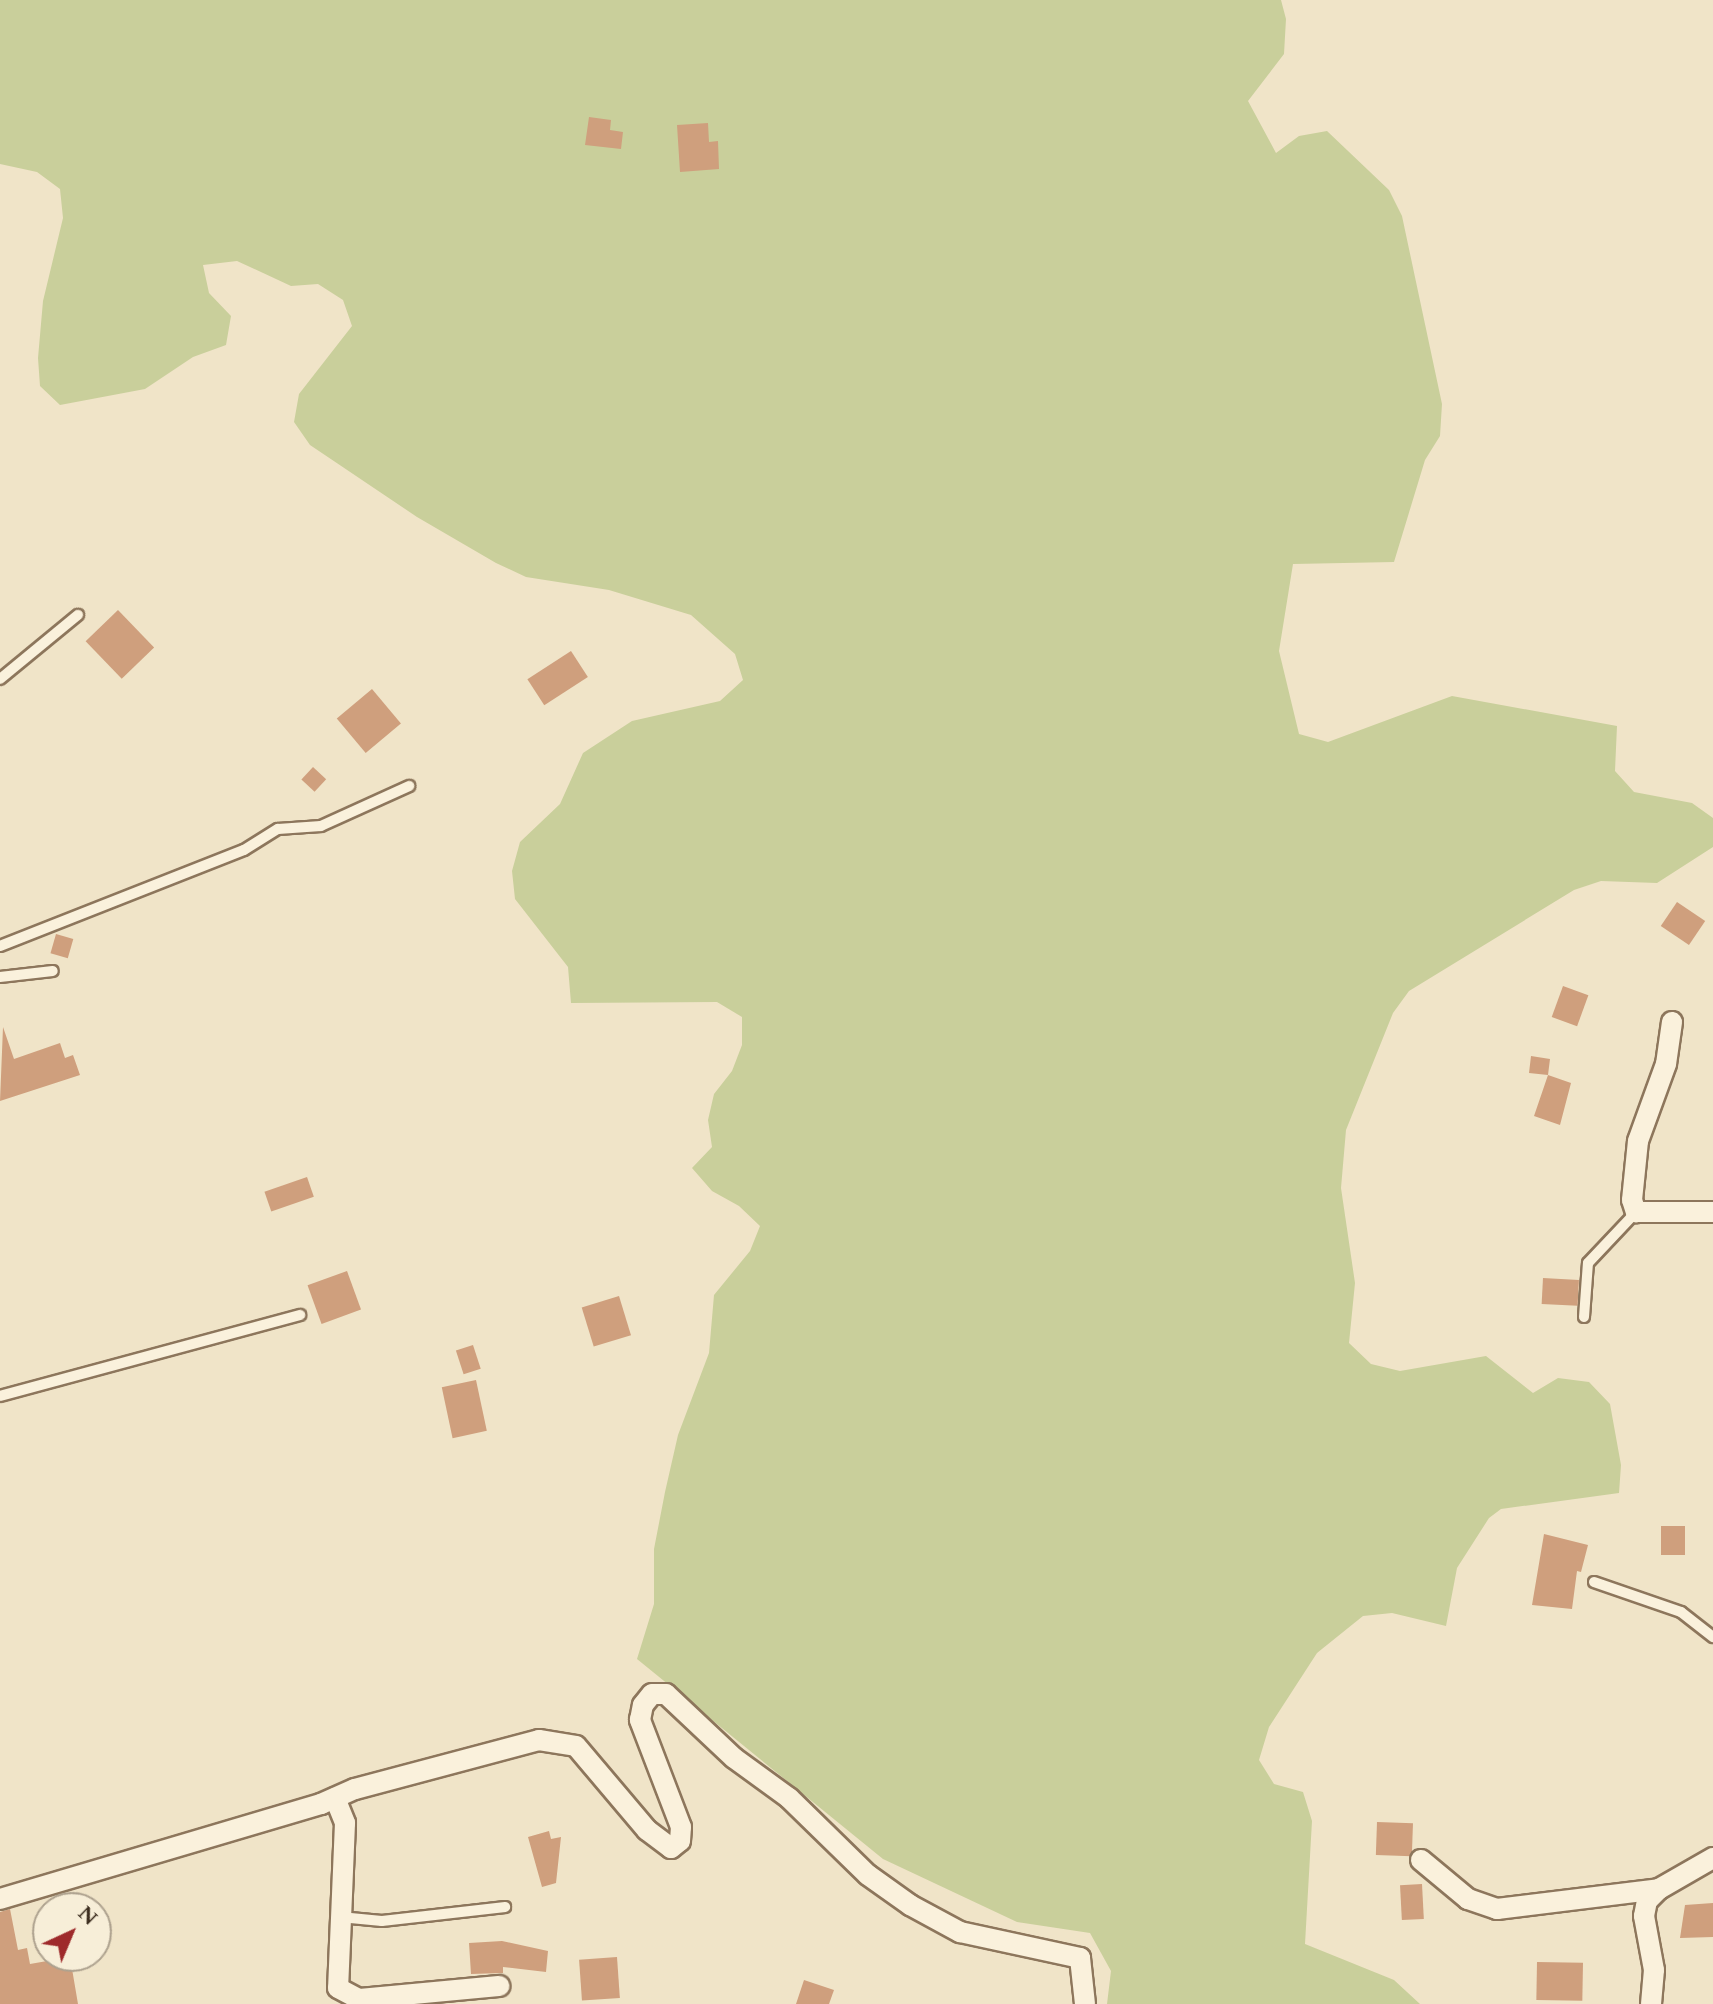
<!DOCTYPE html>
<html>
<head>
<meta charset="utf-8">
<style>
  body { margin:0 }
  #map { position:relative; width:1713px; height:2004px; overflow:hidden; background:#f0e4c8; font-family:Spectral,serif }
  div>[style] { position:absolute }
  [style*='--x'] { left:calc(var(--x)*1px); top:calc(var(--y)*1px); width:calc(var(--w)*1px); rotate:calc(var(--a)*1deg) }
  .green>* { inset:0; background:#c9cf9b }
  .building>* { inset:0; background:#cf9f7d; transform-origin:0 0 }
  .roads { filter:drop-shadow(2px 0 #8d765c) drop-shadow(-2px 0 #8d765c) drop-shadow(0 2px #8d765c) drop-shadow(0 -2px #8d765c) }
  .lane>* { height:10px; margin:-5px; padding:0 5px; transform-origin:5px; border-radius:5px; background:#faf1dc }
  .street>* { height:20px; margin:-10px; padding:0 10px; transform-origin:10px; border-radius:10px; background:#faf1dc }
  span { translate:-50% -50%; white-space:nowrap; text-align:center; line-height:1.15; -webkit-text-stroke:6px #f7eed8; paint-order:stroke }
  .north { position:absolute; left:32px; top:1892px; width:80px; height:80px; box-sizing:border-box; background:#f7eed8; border:2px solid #ada18e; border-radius:50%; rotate:44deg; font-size:22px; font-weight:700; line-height:32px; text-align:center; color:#3d2e20 }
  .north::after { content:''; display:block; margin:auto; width:28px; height:36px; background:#9e2a2b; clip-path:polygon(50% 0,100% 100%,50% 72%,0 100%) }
</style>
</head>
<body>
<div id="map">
  <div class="green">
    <i style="clip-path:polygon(0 0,1281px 0,1286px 19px,1284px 54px,1248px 101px,1276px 153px,1299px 136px,1327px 131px,1389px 190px,1402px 216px,1442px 404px,1440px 436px,1425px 460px,1394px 562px,1293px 564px,1279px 651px,1299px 734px,1328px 742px,1452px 696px,1617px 726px,1615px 771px,1634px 792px,1692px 803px,1713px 818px,1713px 847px,1657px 883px,1601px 881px,1574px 890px,1409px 991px,1393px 1013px,1346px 1130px,1341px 1188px,1355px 1283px,1349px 1343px,1371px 1364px,1400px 1371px,1486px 1356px,1533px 1393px,1558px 1378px,1589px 1382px,1610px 1404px,1621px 1465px,1619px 1493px,1501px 1509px,1489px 1518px,1457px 1568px,1446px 1626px,1392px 1613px,1363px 1616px,1317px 1653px,1269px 1727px,1259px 1760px,1274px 1784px,1303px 1792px,1312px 1821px,1305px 1944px,1394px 1980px,1420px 2004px,1107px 2004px,1111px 1971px,1090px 1933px,1017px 1922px,883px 1859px,637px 1659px,654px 1604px,654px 1549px,665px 1492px,678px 1435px,709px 1353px,714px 1295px,750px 1251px,760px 1226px,739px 1206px,712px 1191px,692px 1168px,712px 1147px,708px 1120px,714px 1094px,732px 1071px,742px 1045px,742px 1017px,717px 1002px,571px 1003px,568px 967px,515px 899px,512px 871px,520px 842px,560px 804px,583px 753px,632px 721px,720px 701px,743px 680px,735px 654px,691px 615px,609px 590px,526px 577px,496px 563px,417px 517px,310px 445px,294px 422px,299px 394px,352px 326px,343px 300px,318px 284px,291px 286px,237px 261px,203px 265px,209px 293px,231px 316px,226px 345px,193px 357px,145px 389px,60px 405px,40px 386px,38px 358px,43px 301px,63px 218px,60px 189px,37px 172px,0 164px)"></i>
  </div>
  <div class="building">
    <i style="clip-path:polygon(589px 117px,611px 120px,610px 130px,623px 132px,621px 149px,585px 145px)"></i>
    <i style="clip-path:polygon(708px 123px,709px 142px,718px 141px,719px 169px,680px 172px,677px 125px)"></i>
    <i style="left:118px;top:610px;width:52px;height:45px;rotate:46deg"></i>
    <i style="left:571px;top:651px;width:31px;height:52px;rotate:57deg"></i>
    <i style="left:372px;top:689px;width:45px;height:46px;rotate:50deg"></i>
    <i style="left:313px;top:767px;width:18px;height:17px;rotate:43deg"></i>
    <i style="left:1677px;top:902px;width:34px;height:29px;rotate:34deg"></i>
    <i style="left:56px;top:934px;width:18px;height:20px;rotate:16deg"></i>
    <i style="left:1563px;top:986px;width:27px;height:33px;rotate:20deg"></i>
    <i style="clip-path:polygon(3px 1027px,14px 1059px,60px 1043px,65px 1058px,73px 1055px,80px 1075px,0 1101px)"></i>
    <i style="clip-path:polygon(1531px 1056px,1550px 1059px,1548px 1075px,1571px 1083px,1560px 1125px,1534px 1116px,1548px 1075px,1529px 1073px)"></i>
    <i style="left:307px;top:1177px;width:21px;height:45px;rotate:71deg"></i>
    <i style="left:347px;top:1271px;width:41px;height:42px;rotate:70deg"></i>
    <i style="left:1543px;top:1278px;width:36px;height:26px;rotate:3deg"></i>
    <i style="left:619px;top:1296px;width:41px;height:39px;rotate:73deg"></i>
    <i style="left:473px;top:1345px;width:25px;height:18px;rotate:72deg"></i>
    <i style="left:476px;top:1380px;width:52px;height:35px;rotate:78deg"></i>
    <i style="left:1661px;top:1526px;width:24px;height:29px"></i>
    <i style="clip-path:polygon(1544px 1534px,1588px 1545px,1581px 1572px,1577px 1571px,1572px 1609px,1532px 1605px)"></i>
    <i style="left:1377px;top:1822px;width:36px;height:33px;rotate:2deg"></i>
    <i style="clip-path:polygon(549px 1831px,551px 1839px,561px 1837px,556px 1883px,542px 1887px,528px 1837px)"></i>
    <i style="left:1422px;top:1884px;width:35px;height:22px;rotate:87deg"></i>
    <i style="clip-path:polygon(1713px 1903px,1713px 1937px,1680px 1938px,1685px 1905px)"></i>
    <i style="clip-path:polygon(10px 1909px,18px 1950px,27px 1948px,30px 1964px,70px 1957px,78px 2004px,0 2004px,0 1912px)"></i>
    <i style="clip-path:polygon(502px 1941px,548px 1951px,546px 1972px,503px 1967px,503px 1973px,471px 1974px,469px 1943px)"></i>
    <i style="left:617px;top:1957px;width:41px;height:38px;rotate:86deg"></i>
    <i style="left:1537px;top:1962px;width:46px;height:38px;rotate:1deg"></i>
    <i style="clip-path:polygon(804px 1980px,834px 1990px,829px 2004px,796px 2004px)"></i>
  </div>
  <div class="roads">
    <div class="lane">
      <i style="--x:0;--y:679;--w:101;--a:-39.4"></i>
      <i style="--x:0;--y:946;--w:262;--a:-21.5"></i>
      <i style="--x:244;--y:850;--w:40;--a:-32"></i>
      <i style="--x:278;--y:829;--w:43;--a:-4"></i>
      <i style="--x:321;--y:826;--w:97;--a:-24.4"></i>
      <i style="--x:0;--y:977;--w:53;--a:-6.5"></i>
      <i style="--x:1584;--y:1317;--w:54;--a:-85.8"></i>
      <i style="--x:1588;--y:1263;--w:70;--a:-46.7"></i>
      <i style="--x:0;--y:1396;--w:311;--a:-15.1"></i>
      <i style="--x:1594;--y:1582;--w:92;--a:19"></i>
      <i style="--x:1681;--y:1612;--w:41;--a:38"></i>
      <i style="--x:340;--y:1917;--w:42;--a:5.4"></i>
      <i style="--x:382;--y:1921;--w:124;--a:-6.5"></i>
    </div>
    <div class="street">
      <i style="--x:1672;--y:1022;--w:42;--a:98.1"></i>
      <i style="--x:1666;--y:1064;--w:82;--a:110"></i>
      <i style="--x:1638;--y:1141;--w:59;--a:95.8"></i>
      <i style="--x:1632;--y:1200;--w:13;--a:72"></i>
      <i style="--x:1636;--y:1212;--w:77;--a:0"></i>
      <i style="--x:335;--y:1798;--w:27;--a:68"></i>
      <i style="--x:345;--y:1823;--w:165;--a:92.4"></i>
      <i style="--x:338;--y:1988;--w:24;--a:28"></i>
      <i style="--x:359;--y:1999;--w:141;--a:-5.3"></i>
      <i style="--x:1421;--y:1860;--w:61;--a:39.7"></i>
      <i style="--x:1468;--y:1899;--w:31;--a:19"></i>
      <i style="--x:1497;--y:1909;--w:163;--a:-7"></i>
      <i style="--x:1659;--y:1889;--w:62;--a:-29.9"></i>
      <i style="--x:0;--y:1899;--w:335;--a:-16.5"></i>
      <i style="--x:321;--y:1804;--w:37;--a:-24"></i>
      <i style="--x:355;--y:1789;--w:190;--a:-14.9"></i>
      <i style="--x:539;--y:1740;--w:37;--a:9"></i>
      <i style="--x:576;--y:1746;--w:110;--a:49.8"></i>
      <i style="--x:647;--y:1830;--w:30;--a:37"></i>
      <i style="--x:671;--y:1848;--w:11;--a:-38"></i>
      <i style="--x:680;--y:1841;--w:14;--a:-86"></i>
      <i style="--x:681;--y:1827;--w:115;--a:-111"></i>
      <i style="--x:640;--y:1720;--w:15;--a:-79"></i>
      <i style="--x:643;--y:1705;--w:14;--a:-51"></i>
      <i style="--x:652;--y:1694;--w:14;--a:0"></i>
      <i style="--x:666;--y:1694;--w:93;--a:43.3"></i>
      <i style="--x:734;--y:1758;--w:68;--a:36"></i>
      <i style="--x:789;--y:1798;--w:110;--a:44.3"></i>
      <i style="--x:868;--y:1875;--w:52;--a:35.5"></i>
      <i style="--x:910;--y:1905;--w:57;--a:28.4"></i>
      <i style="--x:960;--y:1932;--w:123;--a:12.2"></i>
      <i style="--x:1080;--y:1958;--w:46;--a:83.8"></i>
      <i style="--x:1651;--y:2004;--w:34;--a:-85"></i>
      <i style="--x:1654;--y:1970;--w:55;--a:-100.5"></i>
      <i style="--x:1644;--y:1916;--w:15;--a:-79"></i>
      <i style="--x:1647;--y:1901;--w:17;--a:-45"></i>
    </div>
  </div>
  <div class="north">N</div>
</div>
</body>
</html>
